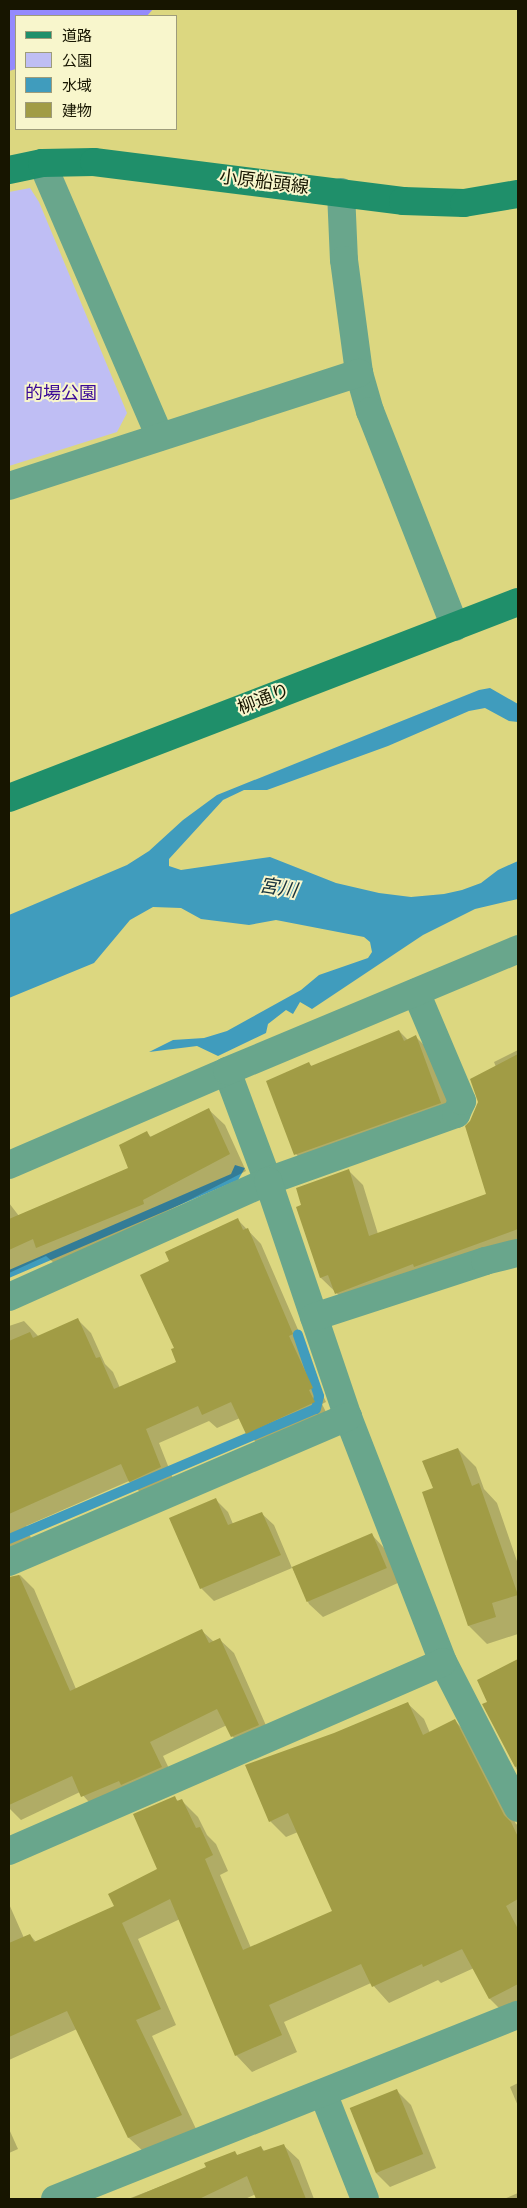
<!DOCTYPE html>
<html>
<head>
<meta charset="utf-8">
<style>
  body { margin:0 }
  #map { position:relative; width:527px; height:2208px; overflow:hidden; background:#dcd780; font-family:"Sofia Sans Condensed","Noto Sans JP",sans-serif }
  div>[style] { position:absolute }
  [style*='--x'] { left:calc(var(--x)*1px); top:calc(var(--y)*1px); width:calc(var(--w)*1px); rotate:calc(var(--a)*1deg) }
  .green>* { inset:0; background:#bfbef4 }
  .forest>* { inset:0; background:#948afd }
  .water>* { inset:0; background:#409cbd }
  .shadow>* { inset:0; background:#0003 }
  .stream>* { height:10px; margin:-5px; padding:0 5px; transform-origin:5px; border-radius:5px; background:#409cbd }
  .building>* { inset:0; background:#a19c45; transform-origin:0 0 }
  .street>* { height:28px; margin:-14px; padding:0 14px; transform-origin:14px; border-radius:14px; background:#69a68c }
  .secondary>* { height:28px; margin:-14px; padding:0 14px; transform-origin:14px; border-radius:14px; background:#1f8f6a }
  span { translate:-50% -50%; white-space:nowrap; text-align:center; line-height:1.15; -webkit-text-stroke:4px #f8f6cc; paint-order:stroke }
  .street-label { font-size:18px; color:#171500 }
  .park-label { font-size:18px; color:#3b0a98 }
  .water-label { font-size:19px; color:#16323d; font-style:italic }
  .frame { position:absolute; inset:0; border:10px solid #171500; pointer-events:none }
  .legend { position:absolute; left:15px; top:15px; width:162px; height:115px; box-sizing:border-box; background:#f8f6cc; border:1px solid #9e9c7a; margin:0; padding:6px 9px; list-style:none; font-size:15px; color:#171500 }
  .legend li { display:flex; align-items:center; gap:10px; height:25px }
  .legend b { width:25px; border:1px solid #9e9c7a }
</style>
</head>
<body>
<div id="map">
  <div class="green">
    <i style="clip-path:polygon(30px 188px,39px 202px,127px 413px,117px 432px,9px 466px,9px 192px)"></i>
  </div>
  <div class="forest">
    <i style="clip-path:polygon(9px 9px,153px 9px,147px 16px,16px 16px,16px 69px,9px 71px)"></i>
  </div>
  <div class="water">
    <i style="clip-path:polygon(490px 688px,518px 704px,518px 722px,509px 721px,485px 708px,469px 711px,388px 746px,267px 790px,244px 790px,223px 800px,169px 859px,169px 866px,181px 870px,270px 857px,336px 883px,379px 893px,411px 897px,444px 894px,462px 890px,481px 883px,498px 870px,518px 861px,518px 899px,475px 909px,423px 935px,312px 1009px,300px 1002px,293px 1014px,286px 1010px,268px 1024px,266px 1033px,218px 1056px,197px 1046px,149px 1052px,173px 1040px,204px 1038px,227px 1031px,301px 990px,319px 975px,368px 958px,372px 952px,370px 942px,364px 937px,276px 920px,249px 925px,201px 919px,181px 908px,153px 907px,130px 920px,94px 963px,9px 998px,9px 915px,127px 865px,149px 851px,183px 820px,217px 795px,479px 690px)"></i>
    <i style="clip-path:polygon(235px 1165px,245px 1168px,238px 1180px,9px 1278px,9px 1270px,231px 1174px)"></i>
  </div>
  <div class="shadow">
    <i style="clip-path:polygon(399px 1031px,408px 1040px,416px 1037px,429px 1050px,454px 1116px,309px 1168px,296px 1154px,309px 1064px,313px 1067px)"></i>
    <i style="clip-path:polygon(518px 1050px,518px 1249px,351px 1307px,321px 1278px,297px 1208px,348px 1170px,363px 1185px,378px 1234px,488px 1195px,471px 1121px,496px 1067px,494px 1062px)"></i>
    <i style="clip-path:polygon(208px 1109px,225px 1125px,246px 1171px,158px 1216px,54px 1263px,46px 1256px,9px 1273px,9px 1203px,19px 1216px,130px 1169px,147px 1133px,152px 1138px)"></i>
    <i style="clip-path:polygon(238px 1220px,261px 1244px,306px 1348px,302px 1350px,326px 1402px,322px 1404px,328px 1416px,261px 1447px,247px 1433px,240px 1418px,217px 1428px,209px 1421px,159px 1443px,174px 1481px,143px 1495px,129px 1481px,26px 1526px,33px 1543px,9px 1570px,9px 1326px,24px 1321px,39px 1337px,77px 1319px,91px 1333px,105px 1364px,113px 1372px,120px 1388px,178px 1363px,171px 1261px)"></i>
    <i style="clip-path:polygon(458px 1449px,476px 1467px,484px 1489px,497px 1503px,518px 1564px,518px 1634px,487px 1644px,469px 1626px,435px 1489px)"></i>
    <i style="clip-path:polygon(216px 1500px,228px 1512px,233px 1524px,261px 1513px,274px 1525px,292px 1568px,214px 1601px,201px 1588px)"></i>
    <i style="clip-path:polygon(372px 1535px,385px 1549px,400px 1582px,323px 1617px,309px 1604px,293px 1569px)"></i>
    <i style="clip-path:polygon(20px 1575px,34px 1589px,76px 1689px,202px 1631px,214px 1642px,220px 1640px,234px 1653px,272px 1739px,246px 1750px,232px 1736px,227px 1725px,163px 1756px,175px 1781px,96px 1810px,80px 1792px,21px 1820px,9px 1808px,9px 1579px)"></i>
    <i style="clip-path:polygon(518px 1660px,518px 1772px,484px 1705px,489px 1702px,479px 1681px)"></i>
    <i style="clip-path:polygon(407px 1703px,424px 1719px,430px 1733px,454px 1720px,470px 1736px,516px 1824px,518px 1825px,518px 2009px,506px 2015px,490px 1999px,474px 1968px,441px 1983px,438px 1980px,389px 2003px,371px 1983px,284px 2022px,297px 2052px,252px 2072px,236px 2055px,180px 1919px,138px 1939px,176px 2025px,152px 2036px,197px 2131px,146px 2154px,129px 2138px,77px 2029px,9px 2060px,9px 1904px,24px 1938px,30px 1935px,36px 1942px,115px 1907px,158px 1870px,174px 1797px,179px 1802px,182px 1801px,198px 1817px,207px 1835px,216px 1844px,228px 1871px,220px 1875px,251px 1948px,334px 1912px,298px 1832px,286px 1837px,270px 1821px,334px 1734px)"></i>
    <i style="clip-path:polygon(518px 2083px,518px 2106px,510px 2087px)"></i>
    <i style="clip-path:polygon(397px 2091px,411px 2105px,436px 2168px,390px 2187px,376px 2173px)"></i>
    <i style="clip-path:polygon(9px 2129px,18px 2149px,9px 2153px)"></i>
    <i style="clip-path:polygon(283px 2145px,299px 2160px,314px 2199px,258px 2199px,256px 2194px,245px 2199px,128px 2199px,208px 2168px,235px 2153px,238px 2156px,261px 2147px,265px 2152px)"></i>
    <i style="clip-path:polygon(518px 2193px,518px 2199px,504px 2199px)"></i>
  </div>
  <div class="stream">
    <i style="--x:9;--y:1539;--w:333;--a:-23"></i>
    <i style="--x:316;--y:1409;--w:13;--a:-77"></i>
    <i style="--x:319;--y:1396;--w:65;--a:-109"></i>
  </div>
  <div class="building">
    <i style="clip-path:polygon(399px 1030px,404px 1041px,416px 1035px,441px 1103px,294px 1155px,266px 1081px,309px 1062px,311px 1066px)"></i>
    <i style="clip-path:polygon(518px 1054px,518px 1229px,414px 1267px,413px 1264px,335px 1294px,328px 1275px,320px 1278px,296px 1207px,301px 1205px,296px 1188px,349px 1169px,369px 1236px,486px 1194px,465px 1126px,470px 1121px,478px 1102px,470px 1079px)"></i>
    <i style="clip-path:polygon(209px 1108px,230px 1154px,143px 1200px,144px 1204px,36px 1248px,33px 1239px,9px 1250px,9px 1219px,128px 1168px,119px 1145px,147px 1131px,150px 1137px)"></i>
    <i style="clip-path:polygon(238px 1218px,243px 1230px,248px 1228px,293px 1334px,289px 1336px,313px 1388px,309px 1390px,315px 1402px,246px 1434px,231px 1402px,202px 1415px,198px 1406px,146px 1429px,161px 1467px,129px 1482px,121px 1464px,9px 1514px,9px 1341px,30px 1332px,33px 1338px,78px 1318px,96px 1358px,100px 1357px,114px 1389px,176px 1362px,171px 1349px,174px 1348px,140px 1275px,169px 1261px,165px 1252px)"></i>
    <i style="clip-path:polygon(458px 1448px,472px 1486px,479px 1483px,518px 1595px,492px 1603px,496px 1617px,468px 1626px,422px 1492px,433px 1488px,422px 1461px)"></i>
    <i style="clip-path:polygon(216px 1498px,228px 1525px,262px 1512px,281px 1555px,200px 1589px,169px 1518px)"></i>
    <i style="left:372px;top:1533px;width:38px;height:87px;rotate:67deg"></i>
    <i style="clip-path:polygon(19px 1575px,70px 1691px,202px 1629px,209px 1643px,220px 1638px,259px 1725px,231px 1737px,217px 1709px,150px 1742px,162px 1767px,121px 1785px,119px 1781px,81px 1797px,72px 1776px,9px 1805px,9px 1577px)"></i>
    <i style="clip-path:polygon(518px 1659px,518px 1766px,515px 1767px,482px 1704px,487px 1702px,477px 1680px)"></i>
    <i style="clip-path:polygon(408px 1702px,423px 1735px,455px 1719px,504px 1815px,511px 1822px,518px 1837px,518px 1899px,506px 1906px,518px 1929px,518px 1984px,489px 1999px,462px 1949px,423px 1967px,422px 1964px,372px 1987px,361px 1964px,269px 2005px,282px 2035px,235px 2056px,170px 1899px,122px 1923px,161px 2009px,136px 2020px,182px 2115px,128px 2138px,67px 2011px,9px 2037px,9px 1943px,30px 1934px,34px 1942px,114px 1906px,108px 1894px,157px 1869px,133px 1814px,175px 1796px,177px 1801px,182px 1799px,196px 1828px,200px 1827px,213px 1855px,205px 1859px,243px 1950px,332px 1911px,288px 1813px,269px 1822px,245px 1765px,334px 1733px)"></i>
    <i style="left:397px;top:2089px;width:70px;height:51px;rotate:68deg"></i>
    <i style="clip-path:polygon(284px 2144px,306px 2199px,256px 2199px,247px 2176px,199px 2199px,130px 2199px,206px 2167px,204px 2163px,235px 2151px,237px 2155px,261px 2146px,263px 2151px)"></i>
  </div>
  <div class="street">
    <i style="--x:42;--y:163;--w:298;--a:66.7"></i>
    <i style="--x:341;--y:192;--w:68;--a:87.5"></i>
    <i style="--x:344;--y:260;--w:114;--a:82.4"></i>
    <i style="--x:359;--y:373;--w:40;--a:74"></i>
    <i style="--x:370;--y:411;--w:232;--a:68.5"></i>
    <i style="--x:9;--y:486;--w:368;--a:-17.9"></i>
    <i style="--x:227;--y:1071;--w:117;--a:69.6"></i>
    <i style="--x:268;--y:1181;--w:200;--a:-19.6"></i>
    <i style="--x:456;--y:1114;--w:14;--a:-65"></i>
    <i style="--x:462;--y:1101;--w:118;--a:-112.9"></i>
    <i style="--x:9;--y:1165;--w:237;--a:-23.3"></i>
    <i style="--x:227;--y:1071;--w:316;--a:-22.7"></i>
    <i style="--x:9;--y:1297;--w:284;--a:-24.1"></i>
    <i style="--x:268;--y:1181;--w:249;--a:71.3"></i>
    <i style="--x:348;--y:1417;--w:263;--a:68.8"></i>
    <i style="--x:443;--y:1662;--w:164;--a:62.8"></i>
    <i style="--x:314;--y:1317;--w:180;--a:-18.1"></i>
    <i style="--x:485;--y:1261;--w:34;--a:-14"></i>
    <i style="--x:9;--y:1562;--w:369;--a:-23.2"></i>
    <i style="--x:9;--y:1851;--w:473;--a:-23.5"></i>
    <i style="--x:323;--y:2093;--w:114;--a:68.4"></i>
    <i style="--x:55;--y:2199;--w:498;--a:-21.7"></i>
  </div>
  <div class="secondary">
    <i style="--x:9;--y:170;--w:34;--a:-12"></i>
    <i style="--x:42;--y:163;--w:52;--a:-1.1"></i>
    <i style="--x:94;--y:162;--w:311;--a:7.2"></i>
    <i style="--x:403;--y:201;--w:61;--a:1.9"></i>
    <i style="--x:464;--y:203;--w:55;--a:-9.5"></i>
    <i style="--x:9;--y:798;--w:545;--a:-21.06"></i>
  </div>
  <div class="street-label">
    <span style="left:264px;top:183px;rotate:7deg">小原船頭線</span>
    <span style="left:264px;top:700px;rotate:-21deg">柳通り</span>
  </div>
  <div class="park-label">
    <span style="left:61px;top:394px">的場公園</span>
  </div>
  <div class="water-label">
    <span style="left:278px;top:889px;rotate:9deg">宮川</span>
  </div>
  <div class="frame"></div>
  <ul class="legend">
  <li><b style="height:6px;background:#1f8f6a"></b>道路</li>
  <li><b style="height:14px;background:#bfbef4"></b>公園</li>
  <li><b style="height:14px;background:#409cbd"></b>水域</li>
  <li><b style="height:14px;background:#a19c45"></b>建物</li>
  </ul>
</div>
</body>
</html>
